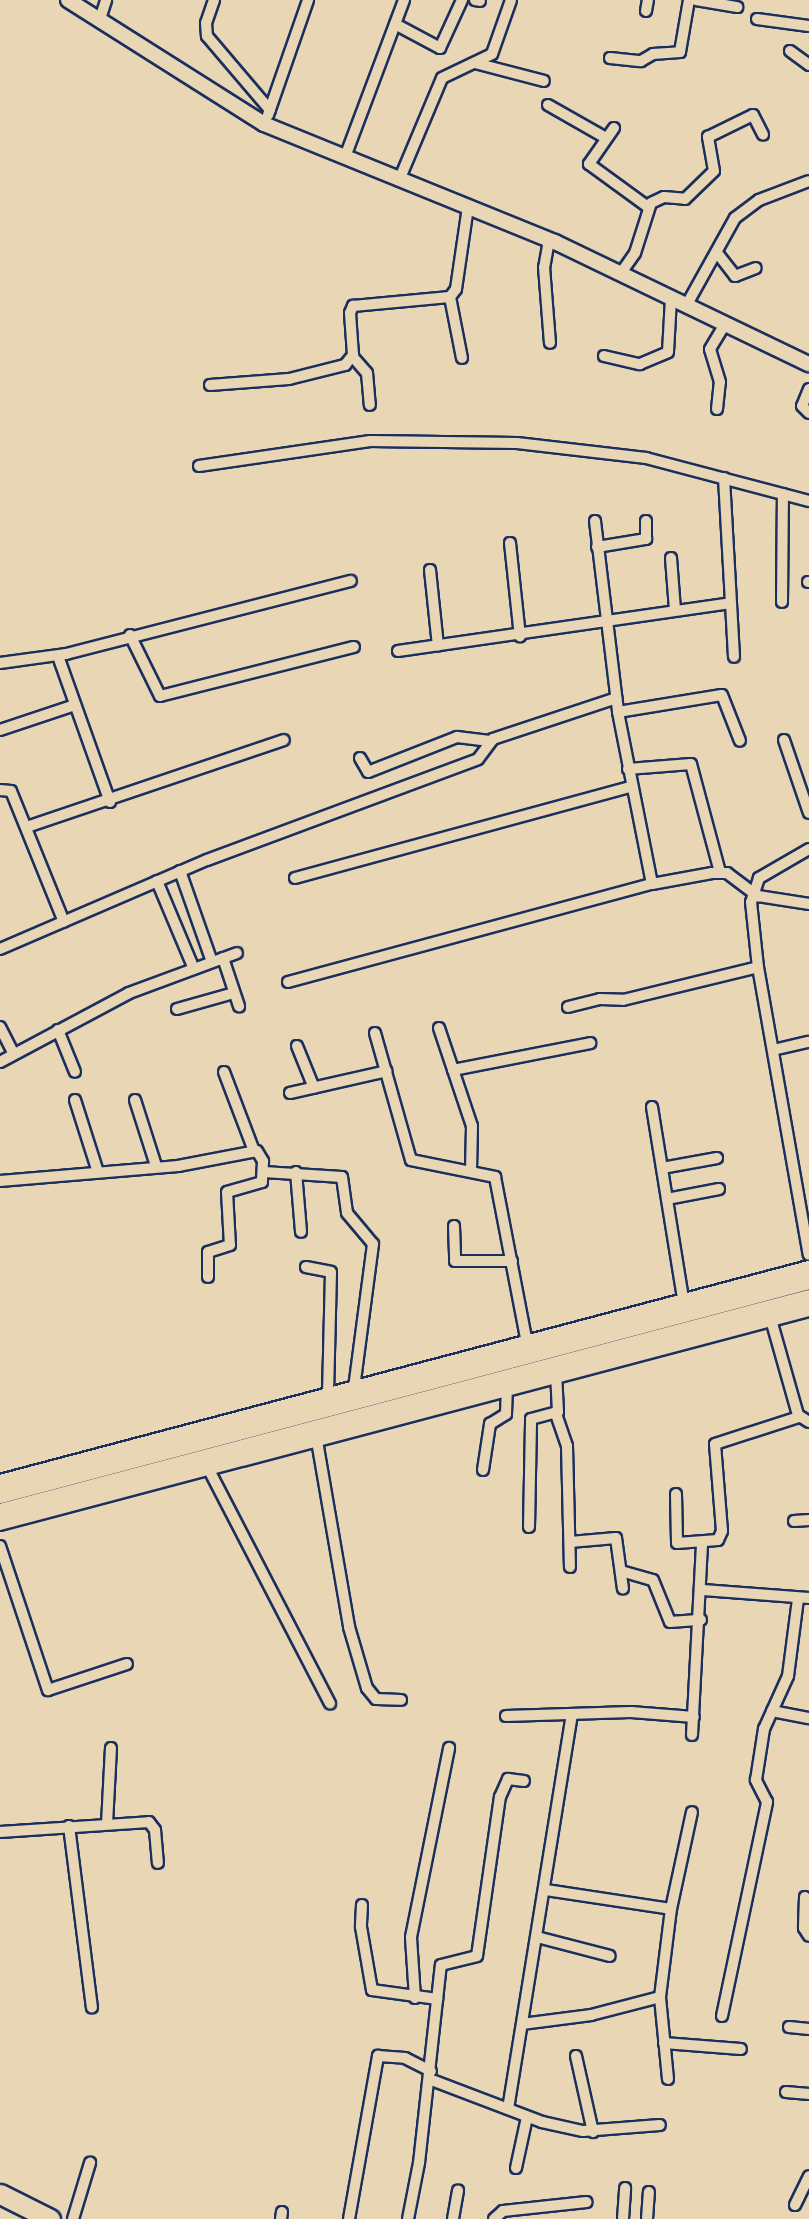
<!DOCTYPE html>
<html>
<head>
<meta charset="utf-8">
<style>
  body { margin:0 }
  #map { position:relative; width:809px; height:2219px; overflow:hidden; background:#e9d6b4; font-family:"Gochi Hand",sans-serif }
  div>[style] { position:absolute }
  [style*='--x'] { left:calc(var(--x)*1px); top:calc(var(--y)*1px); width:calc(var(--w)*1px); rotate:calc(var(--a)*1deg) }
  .roads { filter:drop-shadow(2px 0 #1b2f5e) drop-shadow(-2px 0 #1b2f5e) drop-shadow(0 2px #1b2f5e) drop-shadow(0 -2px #1b2f5e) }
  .minor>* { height:10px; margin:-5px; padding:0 5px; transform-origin:5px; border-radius:5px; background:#e9d6b4 }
  .tertiary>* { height:14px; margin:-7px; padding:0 7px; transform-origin:7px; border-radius:7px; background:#e9d6b4 }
  .trunk>* { height:19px; margin:-9.5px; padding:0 9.5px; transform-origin:9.5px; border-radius:9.5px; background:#e9d6b4 }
  span { translate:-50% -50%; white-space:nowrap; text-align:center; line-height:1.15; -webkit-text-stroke:5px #e9d6b4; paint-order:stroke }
</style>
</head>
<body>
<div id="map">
  <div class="roads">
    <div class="minor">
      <i style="--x:214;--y:0;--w:24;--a:109"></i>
      <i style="--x:206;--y:23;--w:13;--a:86"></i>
      <i style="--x:207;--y:36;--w:97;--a:49.6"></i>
      <i style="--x:475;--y:0;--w:5;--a:11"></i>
      <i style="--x:696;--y:0;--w:42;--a:9.7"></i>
      <i style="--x:646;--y:11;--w:11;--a:-80"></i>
      <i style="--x:100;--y:19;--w:20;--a:-72"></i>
      <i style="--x:757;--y:19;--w:52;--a:7.7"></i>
      <i style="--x:395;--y:24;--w:51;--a:28.1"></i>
      <i style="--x:440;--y:48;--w:53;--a:-65.4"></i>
      <i style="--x:790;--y:51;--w:24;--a:36"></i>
      <i style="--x:610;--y:58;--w:31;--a:6"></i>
      <i style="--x:641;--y:61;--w:14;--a:-30"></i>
      <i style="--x:653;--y:54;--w:27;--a:-4"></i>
      <i style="--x:680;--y:52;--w:53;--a:-80.2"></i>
      <i style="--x:475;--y:63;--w:71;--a:14.6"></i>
      <i style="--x:548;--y:105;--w:67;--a:29.6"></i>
      <i style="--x:268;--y:115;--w:122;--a:-70.8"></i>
      <i style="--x:614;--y:128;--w:44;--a:124.8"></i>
      <i style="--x:589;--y:164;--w:73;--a:36.1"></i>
      <i style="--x:345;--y:157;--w:168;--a:-69.4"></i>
      <i style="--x:400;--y:178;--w:108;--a:-67.2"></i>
      <i style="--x:442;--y:78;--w:55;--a:-25.6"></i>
      <i style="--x:492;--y:54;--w:57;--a:-70.6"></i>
      <i style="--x:549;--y:240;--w:27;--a:100"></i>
      <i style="--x:544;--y:267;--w:76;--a:85.5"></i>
      <i style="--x:718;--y:254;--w:28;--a:52"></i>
      <i style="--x:735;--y:276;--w:22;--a:-21"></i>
      <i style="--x:621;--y:273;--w:24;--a:-55"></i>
      <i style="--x:635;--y:253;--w:52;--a:-72.3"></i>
      <i style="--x:651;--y:203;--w:14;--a:-25"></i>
      <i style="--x:664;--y:197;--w:21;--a:5"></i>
      <i style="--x:685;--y:199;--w:40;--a:-44"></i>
      <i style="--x:714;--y:171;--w:35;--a:-100"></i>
      <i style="--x:708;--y:137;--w:50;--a:-26.1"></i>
      <i style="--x:753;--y:115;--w:22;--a:63"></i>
      <i style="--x:450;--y:297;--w:62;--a:78.9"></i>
      <i style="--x:686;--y:306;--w:101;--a:-60.9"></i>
      <i style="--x:735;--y:218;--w:30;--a:-37"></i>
      <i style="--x:759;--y:200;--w:53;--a:-20.8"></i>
      <i style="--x:604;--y:356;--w:37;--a:13"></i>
      <i style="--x:640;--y:364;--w:30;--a:-23"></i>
      <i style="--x:668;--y:352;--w:53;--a:-86.8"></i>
      <i style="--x:353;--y:357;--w:21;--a:49"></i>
      <i style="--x:367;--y:373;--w:32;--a:85"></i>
      <i style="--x:210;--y:385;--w:79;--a:-4.3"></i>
      <i style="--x:289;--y:379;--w:58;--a:-14"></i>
      <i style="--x:345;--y:365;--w:13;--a:-51"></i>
      <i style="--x:353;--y:355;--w:42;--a:-94.1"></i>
      <i style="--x:350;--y:313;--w:8;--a:-67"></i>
      <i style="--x:353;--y:306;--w:97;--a:-5.3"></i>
      <i style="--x:450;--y:297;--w:10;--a:-53"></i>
      <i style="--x:456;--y:289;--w:83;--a:-81.7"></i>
      <i style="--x:809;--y:389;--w:18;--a:112"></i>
      <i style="--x:802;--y:406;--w:10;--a:45"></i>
      <i style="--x:717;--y:409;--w:27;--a:-84"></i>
      <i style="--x:720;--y:382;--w:34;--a:-107"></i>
      <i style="--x:710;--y:349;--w:27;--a:-59"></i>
      <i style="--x:199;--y:466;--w:173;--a:-8.3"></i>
      <i style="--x:370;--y:441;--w:147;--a:0.8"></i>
      <i style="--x:517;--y:443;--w:130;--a:6.6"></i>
      <i style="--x:646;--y:458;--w:169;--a:14.8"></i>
      <i style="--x:724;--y:478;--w:179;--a:86.8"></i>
      <i style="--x:595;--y:521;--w:192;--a:83.1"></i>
      <i style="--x:618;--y:712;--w:175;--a:78.8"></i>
      <i style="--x:510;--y:543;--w:94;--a:83.9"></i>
      <i style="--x:597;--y:547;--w:50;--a:-9.3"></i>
      <i style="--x:646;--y:539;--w:18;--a:-90"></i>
      <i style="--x:671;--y:558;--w:52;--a:85.6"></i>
      <i style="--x:430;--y:570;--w:76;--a:84"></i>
      <i style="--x:808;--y:582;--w:1;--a:0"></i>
      <i style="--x:782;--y:602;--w:108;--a:-89.5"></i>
      <i style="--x:130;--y:635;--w:68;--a:63.8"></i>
      <i style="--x:160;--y:696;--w:200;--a:-14.2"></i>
      <i style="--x:398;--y:651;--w:336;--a:-8.2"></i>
      <i style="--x:58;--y:656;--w:155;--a:70.4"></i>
      <i style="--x:0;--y:663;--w:67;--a:-7.8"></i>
      <i style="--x:66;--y:654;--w:294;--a:-14.4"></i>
      <i style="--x:618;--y:712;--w:105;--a:-9.3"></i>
      <i style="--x:722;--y:695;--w:49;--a:68.6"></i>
      <i style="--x:0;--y:730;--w:79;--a:-18.4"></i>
      <i style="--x:784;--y:740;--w:77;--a:71.1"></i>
      <i style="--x:360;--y:758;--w:16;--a:60"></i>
      <i style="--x:368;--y:772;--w:96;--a:-21.5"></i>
      <i style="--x:457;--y:737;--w:33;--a:7"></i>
      <i style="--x:628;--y:769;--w:63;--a:-4.5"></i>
      <i style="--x:691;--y:764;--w:112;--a:75"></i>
      <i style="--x:0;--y:790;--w:11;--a:5"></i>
      <i style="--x:11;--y:791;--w:141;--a:68"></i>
      <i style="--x:27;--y:827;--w:271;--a:-18.7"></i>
      <i style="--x:809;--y:849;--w:58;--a:149.9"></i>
      <i style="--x:759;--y:878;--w:25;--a:108"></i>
      <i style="--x:751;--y:902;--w:65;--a:83.9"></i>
      <i style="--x:758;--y:967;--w:292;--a:80"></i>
      <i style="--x:180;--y:871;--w:96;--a:70.6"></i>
      <i style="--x:295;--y:878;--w:347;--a:-15.2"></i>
      <i style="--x:157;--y:881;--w:95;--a:67.2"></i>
      <i style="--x:0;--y:949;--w:225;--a:-23.3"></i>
      <i style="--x:207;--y:860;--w:289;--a:-20.4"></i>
      <i style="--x:478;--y:759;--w:25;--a:-53"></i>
      <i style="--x:493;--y:739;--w:130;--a:-18.4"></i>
      <i style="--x:223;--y:958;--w:51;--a:71.6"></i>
      <i style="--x:288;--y:982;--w:377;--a:-15.1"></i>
      <i style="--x:652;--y:884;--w:61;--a:-10.4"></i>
      <i style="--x:712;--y:873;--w:15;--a:0"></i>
      <i style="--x:727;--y:873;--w:39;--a:37"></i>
      <i style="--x:758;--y:896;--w:52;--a:8.9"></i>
      <i style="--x:568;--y:1007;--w:33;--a:-14"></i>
      <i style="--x:600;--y:999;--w:23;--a:2"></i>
      <i style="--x:623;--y:1000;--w:139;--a:-13.7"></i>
      <i style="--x:177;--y:1009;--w:59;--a:-15.7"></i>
      <i style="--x:0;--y:1027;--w:30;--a:63"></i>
      <i style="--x:439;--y:1028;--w:103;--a:71.4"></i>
      <i style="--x:472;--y:1126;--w:44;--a:91.3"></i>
      <i style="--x:58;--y:1030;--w:45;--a:68"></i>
      <i style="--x:375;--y:1033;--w:132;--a:74.2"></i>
      <i style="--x:411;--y:1160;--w:86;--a:11.4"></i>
      <i style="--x:495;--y:1177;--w:174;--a:79.1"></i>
      <i style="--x:297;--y:1046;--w:45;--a:68"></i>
      <i style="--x:773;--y:1050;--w:37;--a:-13"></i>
      <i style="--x:0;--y:1062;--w:146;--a:-28.1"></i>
      <i style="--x:129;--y:993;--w:115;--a:-20.3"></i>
      <i style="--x:453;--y:1070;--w:140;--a:-11.1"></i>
      <i style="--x:224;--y:1072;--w:85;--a:69.2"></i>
      <i style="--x:290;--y:1093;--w:99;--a:-12.8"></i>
      <i style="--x:75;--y:1100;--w:76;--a:72.3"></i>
      <i style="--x:135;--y:1100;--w:69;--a:72.3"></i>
      <i style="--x:652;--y:1107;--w:194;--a:80.8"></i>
      <i style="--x:662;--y:1168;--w:56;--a:-10.3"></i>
      <i style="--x:264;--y:1172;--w:78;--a:3.7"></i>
      <i style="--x:342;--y:1177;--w:36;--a:82"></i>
      <i style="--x:347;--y:1213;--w:40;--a:50"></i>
      <i style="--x:373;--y:1244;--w:146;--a:97.5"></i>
      <i style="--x:296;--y:1172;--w:60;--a:85.2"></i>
      <i style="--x:0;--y:1181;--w:179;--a:-4.8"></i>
      <i style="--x:178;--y:1166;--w:80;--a:-10.8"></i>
      <i style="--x:257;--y:1151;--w:12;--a:59"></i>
      <i style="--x:263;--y:1161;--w:21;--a:93"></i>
      <i style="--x:262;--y:1182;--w:36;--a:164"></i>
      <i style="--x:227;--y:1192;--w:53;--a:86.8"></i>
      <i style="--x:230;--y:1245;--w:23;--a:162"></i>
      <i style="--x:208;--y:1252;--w:25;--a:90"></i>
      <i style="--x:667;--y:1199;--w:53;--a:-10.9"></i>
      <i style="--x:454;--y:1226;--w:35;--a:88"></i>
      <i style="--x:455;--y:1261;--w:57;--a:0"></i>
      <i style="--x:306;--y:1267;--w:25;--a:11"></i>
      <i style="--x:331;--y:1272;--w:123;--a:91.4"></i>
      <i style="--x:770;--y:1316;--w:103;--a:74.2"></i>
      <i style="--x:798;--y:1415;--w:13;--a:32"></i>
      <i style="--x:556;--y:1414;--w:34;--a:71"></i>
      <i style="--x:567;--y:1446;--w:121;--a:88.6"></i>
      <i style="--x:317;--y:1441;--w:189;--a:80.2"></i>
      <i style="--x:349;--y:1627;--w:64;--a:73.6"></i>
      <i style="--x:367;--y:1688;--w:14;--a:51"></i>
      <i style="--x:376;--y:1699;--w:25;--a:2"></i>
      <i style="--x:209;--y:1470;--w:263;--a:62.6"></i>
      <i style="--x:483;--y:1470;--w:47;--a:-81.3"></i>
      <i style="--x:490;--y:1424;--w:19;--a:-32"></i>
      <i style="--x:506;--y:1414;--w:24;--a:-88"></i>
      <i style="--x:0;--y:1480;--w:837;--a:-14.82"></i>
      <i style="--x:676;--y:1494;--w:49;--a:88.8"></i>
      <i style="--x:677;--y:1543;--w:41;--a:-4.2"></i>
      <i style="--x:718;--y:1540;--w:10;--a:-66"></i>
      <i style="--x:722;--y:1531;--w:87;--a:-94.6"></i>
      <i style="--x:715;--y:1444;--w:88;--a:-17.8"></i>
      <i style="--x:794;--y:1521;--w:15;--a:-4"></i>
      <i style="--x:0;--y:1525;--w:837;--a:-14.82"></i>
      <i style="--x:529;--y:1527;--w:108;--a:-88.9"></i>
      <i style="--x:531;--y:1419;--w:28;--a:-15"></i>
      <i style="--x:558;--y:1412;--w:40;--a:-92.9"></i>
      <i style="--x:570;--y:1542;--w:46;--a:-5"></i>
      <i style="--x:616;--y:1538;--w:51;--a:82.2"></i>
      <i style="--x:0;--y:1546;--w:152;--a:71.6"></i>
      <i style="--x:48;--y:1690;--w:83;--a:-18.2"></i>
      <i style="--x:621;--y:1571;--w:33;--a:16"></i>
      <i style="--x:653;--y:1580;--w:45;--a:68"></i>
      <i style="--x:670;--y:1622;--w:31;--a:-4"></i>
      <i style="--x:703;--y:1590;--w:106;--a:4.3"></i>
      <i style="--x:772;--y:1711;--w:38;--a:11"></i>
      <i style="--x:506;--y:1716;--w:125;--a:-1.8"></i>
      <i style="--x:631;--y:1712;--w:63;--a:4.5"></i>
      <i style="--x:692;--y:1735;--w:191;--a:-87"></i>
      <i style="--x:107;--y:1824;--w:76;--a:-87"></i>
      <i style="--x:69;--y:1826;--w:183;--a:82.8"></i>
      <i style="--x:0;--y:1832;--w:149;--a:-3.8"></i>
      <i style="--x:149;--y:1822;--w:10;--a:53"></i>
      <i style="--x:155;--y:1830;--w:33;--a:85"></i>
      <i style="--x:546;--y:1890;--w:126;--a:8.6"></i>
      <i style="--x:805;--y:1897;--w:31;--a:92"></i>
      <i style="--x:804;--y:1928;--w:9;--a:58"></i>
      <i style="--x:362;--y:1905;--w:22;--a:93"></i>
      <i style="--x:361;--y:1927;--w:64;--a:80.1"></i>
      <i style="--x:372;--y:1990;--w:66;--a:7.9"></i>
      <i style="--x:537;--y:1937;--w:75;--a:14.6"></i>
      <i style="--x:415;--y:1998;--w:61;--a:-93.8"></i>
      <i style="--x:411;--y:1937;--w:193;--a:-78.6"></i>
      <i style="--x:722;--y:2016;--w:219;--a:-78.1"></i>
      <i style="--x:767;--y:1802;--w:25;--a:-117"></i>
      <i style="--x:756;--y:1780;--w:52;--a:-81.1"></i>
      <i style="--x:764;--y:1729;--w:58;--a:-65.6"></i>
      <i style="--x:788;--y:1676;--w:78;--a:-82.6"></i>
      <i style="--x:522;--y:2024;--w:70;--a:-7.4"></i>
      <i style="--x:591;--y:2015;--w:71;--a:-14.6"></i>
      <i style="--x:789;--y:2027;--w:20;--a:6"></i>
      <i style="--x:664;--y:2043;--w:77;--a:4.5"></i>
      <i style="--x:576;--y:2056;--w:78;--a:77.4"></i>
      <i style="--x:429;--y:2079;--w:121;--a:20.8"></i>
      <i style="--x:542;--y:2122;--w:42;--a:12.4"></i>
      <i style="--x:583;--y:2131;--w:77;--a:-4.5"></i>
      <i style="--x:668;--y:2079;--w:82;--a:-95.6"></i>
      <i style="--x:660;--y:1997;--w:89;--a:-82.9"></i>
      <i style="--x:671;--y:1909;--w:99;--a:-77.8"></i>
      <i style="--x:786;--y:2092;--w:23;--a:5"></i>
      <i style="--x:508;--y:2109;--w:398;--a:-80.8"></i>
      <i style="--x:516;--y:2168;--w:52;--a:-77.8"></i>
      <i style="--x:795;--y:2205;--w:32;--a:-64"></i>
      <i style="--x:73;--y:2219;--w:59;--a:-73.1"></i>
      <i style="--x:281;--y:2219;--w:7;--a:-82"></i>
      <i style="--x:349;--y:2219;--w:166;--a:-79.9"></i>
      <i style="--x:378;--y:2056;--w:27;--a:4"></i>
      <i style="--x:405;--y:2058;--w:29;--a:27"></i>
      <i style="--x:408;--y:2219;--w:57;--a:-78.9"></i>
      <i style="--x:419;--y:2163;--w:199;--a:-83.7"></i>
      <i style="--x:441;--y:1965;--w:37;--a:-14"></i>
      <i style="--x:477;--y:1956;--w:161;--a:-81.8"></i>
      <i style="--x:500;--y:1797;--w:20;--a:-66"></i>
      <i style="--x:508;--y:1779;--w:16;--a:7"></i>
      <i style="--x:453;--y:2219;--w:29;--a:-80"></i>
      <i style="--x:494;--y:2219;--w:12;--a:-42"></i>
      <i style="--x:503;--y:2211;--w:84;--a:-6.1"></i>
      <i style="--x:623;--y:2219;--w:31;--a:-86"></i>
      <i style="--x:647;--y:2219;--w:27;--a:-86"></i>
    </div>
    <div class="tertiary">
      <i style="--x:68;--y:0;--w:232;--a:32.3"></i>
      <i style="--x:264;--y:124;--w:314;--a:22.1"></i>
      <i style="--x:555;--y:242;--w:282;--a:25.7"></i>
    </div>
    <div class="trunk">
      <i style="--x:0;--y:1493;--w:837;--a:-14.82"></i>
      <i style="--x:0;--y:1513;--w:837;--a:-14.82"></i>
      <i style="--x:0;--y:2194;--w:56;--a:26.6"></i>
    </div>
  </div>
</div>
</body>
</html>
